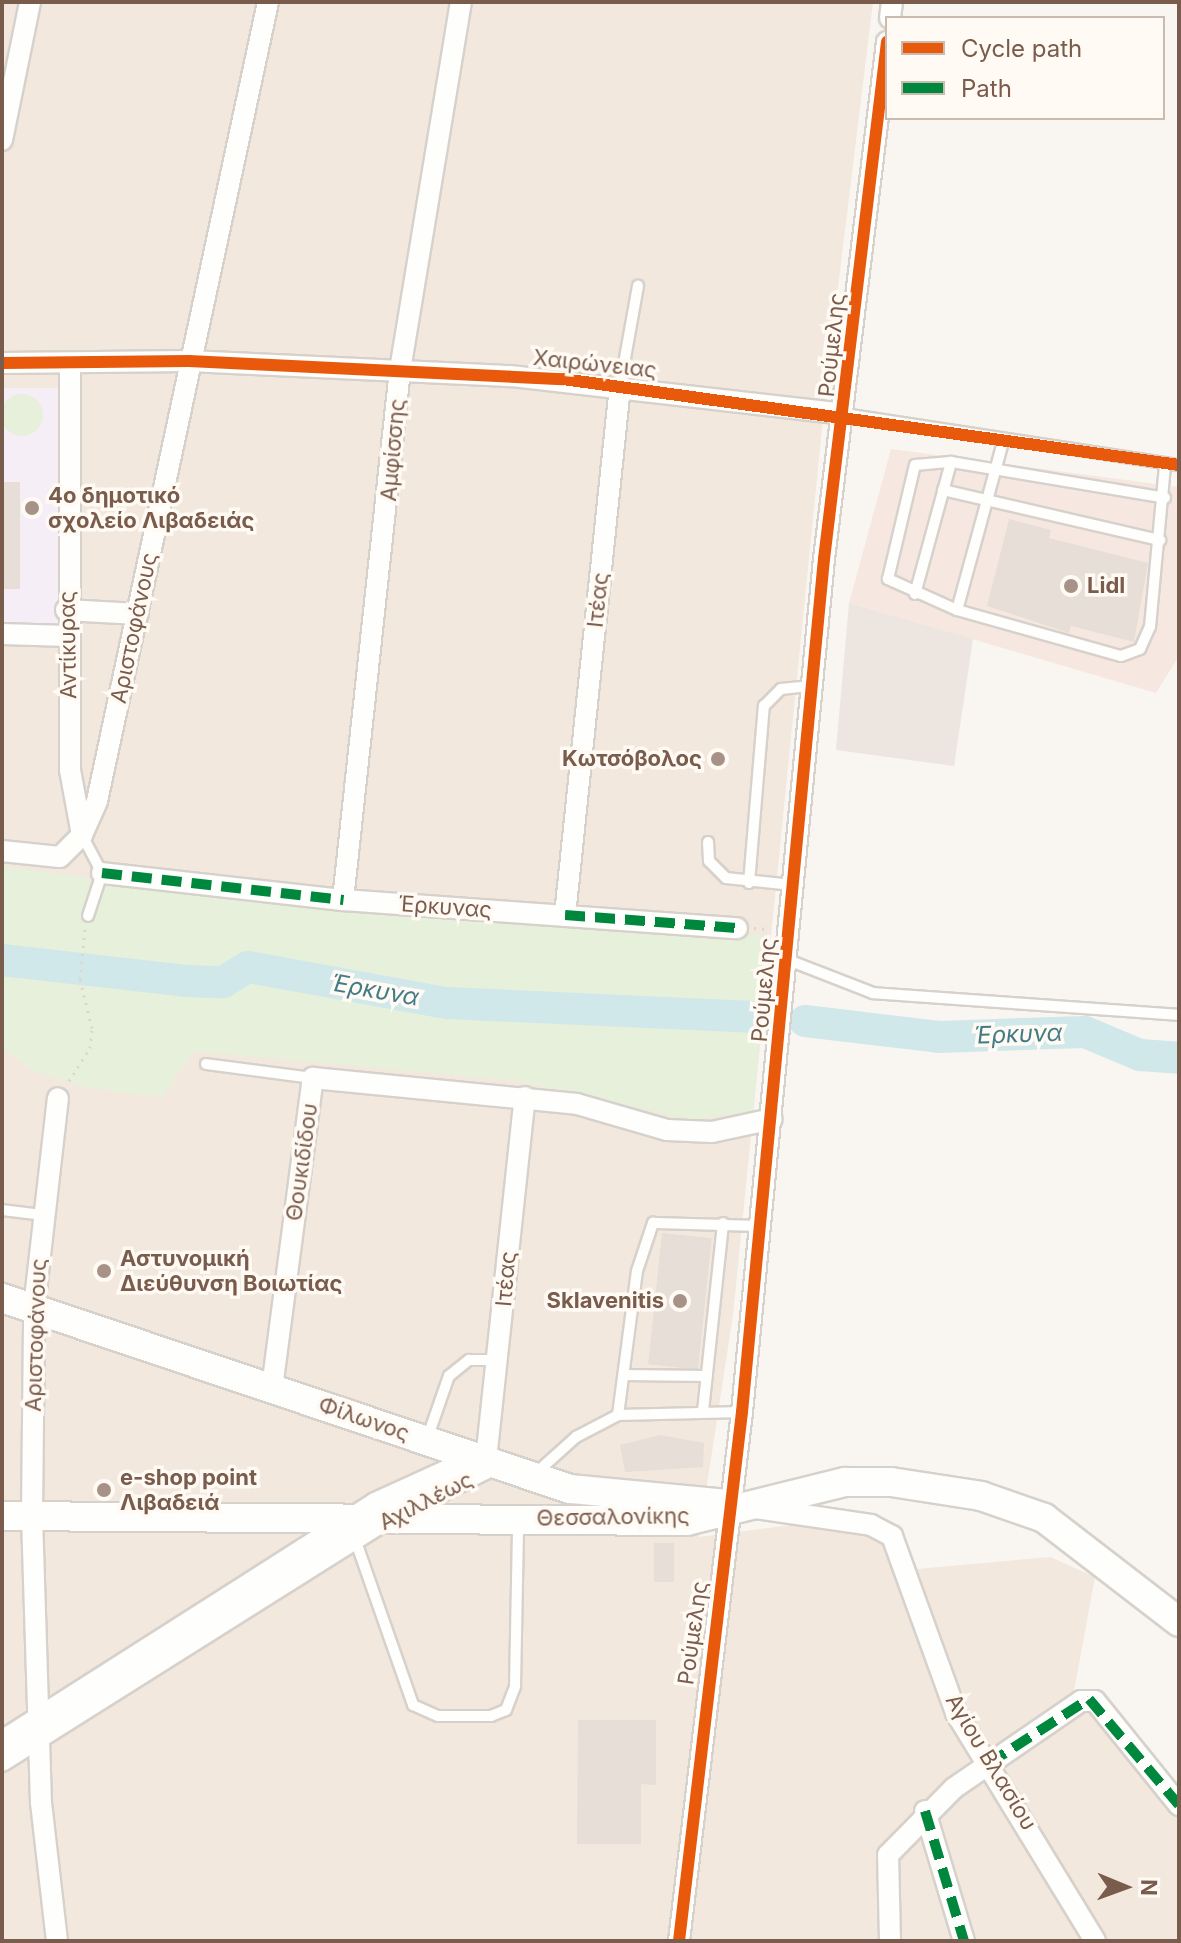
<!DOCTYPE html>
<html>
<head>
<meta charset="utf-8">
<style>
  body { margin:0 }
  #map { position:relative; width:1181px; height:1943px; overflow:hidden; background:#f9f5f0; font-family:Inter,sans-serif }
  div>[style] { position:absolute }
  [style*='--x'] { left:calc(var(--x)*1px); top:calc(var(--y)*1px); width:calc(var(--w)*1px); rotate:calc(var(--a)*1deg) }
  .residential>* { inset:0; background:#f2e8de }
  .commercial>* { inset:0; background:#f6e8e1 }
  .industrial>* { inset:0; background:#ede5e0 }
  .education>* { inset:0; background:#f6eef6; transform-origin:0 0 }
  .green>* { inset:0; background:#e7f0db }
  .round { border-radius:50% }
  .river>* { height:32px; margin:-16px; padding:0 16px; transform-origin:16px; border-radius:16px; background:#d0e8ea }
  .building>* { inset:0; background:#e6ded7; transform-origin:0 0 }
  .path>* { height:3px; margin-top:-1.5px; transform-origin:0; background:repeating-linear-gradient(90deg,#dcd5d0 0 2px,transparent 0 8px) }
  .roads { filter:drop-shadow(2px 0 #d7d1cb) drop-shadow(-2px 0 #d7d1cb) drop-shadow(0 2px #d7d1cb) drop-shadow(0 -2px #d7d1cb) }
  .lane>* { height:10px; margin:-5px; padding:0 5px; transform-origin:5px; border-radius:5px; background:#fefefd }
  .street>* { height:20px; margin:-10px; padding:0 10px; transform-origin:10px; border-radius:10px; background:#fefefd }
  .secondary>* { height:28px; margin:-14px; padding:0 14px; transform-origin:14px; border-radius:14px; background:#fefefd }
  .quiet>* { height:10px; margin-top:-5px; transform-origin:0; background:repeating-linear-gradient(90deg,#00873e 0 20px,transparent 0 30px) }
  .cycleway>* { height:12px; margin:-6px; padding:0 6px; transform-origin:6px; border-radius:6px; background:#e8590c }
  .dots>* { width:22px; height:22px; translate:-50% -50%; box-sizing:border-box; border:4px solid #fffaf3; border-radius:50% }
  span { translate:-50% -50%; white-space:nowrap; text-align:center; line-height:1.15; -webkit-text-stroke:7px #fffaf3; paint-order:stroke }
  .street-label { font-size:22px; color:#7a5c4d }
  .poi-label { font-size:22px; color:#7a5c4d; font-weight:700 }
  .left { translate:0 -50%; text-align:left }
  .right { translate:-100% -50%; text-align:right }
  .water-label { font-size:24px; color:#437c86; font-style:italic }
  .frame { position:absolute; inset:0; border:4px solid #7a5c4d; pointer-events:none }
  .legend { position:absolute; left:885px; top:16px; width:280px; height:104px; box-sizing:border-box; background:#fffaf3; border:2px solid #cabbb1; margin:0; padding:10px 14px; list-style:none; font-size:24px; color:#7a5c4d }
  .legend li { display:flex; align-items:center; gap:16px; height:40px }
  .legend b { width:40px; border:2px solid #cabbb1 }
  .north { position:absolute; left:1085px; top:1847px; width:80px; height:80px; -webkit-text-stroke:6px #fffaf3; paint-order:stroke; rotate:91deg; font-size:22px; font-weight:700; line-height:32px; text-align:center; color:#7a5c4d }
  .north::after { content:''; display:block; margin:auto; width:28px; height:36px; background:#7a5c4d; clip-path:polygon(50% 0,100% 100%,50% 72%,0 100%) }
</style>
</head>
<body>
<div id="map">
  <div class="residential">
    <i style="clip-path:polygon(2px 2px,873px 2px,828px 369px,733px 1315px,699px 1537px,792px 1525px,882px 1539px,895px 1571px,1050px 1557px,1095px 1577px,1069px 1718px,1089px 1703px,1179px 1809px,1179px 1941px,2px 1941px)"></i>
  </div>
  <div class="commercial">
    <i style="clip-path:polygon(891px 449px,1179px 487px,1179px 656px,1156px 693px,849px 603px)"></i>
  </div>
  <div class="industrial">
    <i style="clip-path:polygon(849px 603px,973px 639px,954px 766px,836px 750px)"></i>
  </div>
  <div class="education">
    <i style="left:2px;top:388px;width:60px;height:239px"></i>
  </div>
  <div class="green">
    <i class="round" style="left:1px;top:394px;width:42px;height:42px"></i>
    <i style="clip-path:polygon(2px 866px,165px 889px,769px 936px,753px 1111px,690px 1120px,518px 1081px,194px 1051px,162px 1097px,88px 1088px,32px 1070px,2px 1047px)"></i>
  </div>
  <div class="river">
    <i style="--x:2;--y:960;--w:185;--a:6.5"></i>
    <i style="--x:186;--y:981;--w:37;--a:2"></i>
    <i style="--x:223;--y:982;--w:29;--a:-31"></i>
    <i style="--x:248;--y:967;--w:202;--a:10.3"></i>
    <i style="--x:447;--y:1003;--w:306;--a:2.6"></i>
    <i style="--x:805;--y:1021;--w:135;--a:6.8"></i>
    <i style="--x:939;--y:1037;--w:146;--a:-2"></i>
    <i style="--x:1085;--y:1032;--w:60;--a:22.7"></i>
    <i style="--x:1140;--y:1055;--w:39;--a:4"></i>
  </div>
  <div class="building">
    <i style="left:2px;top:482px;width:18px;height:107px"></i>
    <i style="clip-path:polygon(1009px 519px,1051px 530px,1049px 538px,1148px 563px,1134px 642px,1071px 626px,1069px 633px,987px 606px)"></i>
    <i style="left:662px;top:1233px;width:50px;height:132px;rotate:6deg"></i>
    <i style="clip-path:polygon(660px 1435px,704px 1443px,703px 1467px,625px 1472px,620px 1445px)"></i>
    <i style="left:654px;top:1543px;width:20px;height:39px"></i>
    <i style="clip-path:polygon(578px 1720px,656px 1720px,656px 1785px,641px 1784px,641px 1844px,577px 1844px)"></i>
  </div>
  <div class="path">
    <i style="--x:754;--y:928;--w:16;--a:4"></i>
    <i style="--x:69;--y:1081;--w:39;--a:-58"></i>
    <i style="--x:90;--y:1048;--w:20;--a:-84"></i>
    <i style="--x:92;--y:1028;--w:50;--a:-103.8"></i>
    <i style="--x:80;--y:979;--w:50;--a:-84.3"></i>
  </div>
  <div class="roads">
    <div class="lane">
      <i style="--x:620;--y:386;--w:102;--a:-79.8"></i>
      <i style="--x:844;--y:414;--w:339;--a:8.7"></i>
      <i style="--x:1003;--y:442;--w:174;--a:105.3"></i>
      <i style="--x:957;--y:610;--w:170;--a:15.7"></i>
      <i style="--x:1121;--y:656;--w:20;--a:-20"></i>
      <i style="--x:1140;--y:649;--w:24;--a:-66"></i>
      <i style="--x:1150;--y:627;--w:164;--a:-84.7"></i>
      <i style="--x:943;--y:490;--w:223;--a:13"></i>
      <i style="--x:915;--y:594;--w:137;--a:-74.7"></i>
      <i style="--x:957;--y:610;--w:76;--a:-155.8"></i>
      <i style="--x:888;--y:579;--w:117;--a:-76.7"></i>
      <i style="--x:915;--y:465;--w:36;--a:-5"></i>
      <i style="--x:951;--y:462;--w:217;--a:9.5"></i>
      <i style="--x:82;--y:835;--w:43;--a:62.2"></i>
      <i style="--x:102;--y:873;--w:45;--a:108"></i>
      <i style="--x:708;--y:842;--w:19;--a:87"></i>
      <i style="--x:709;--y:861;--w:24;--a:45"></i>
      <i style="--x:726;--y:878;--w:67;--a:6"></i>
      <i style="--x:749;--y:883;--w:178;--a:-85.2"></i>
      <i style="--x:764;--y:706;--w:24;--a:-45"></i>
      <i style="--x:781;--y:689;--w:30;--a:-6"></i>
      <i style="--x:788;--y:960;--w:91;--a:21.2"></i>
      <i style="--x:873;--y:993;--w:307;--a:4.1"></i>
      <i style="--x:206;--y:1064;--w:108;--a:7.5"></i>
      <i style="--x:2;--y:1210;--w:41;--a:7"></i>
      <i style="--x:624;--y:1375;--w:83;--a:0.7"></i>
      <i style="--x:703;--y:1411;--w:189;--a:-83.9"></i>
      <i style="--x:618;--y:1415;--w:145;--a:-82.5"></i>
      <i style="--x:637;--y:1271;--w:51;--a:-71.6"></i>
      <i style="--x:653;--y:1223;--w:108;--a:1.6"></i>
      <i style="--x:427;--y:1439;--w:67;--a:-70.8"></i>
      <i style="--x:449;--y:1376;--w:26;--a:-39"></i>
      <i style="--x:469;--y:1360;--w:29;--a:0"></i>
      <i style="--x:536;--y:1473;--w:54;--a:-42"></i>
      <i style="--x:576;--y:1437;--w:47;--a:-27.6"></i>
      <i style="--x:618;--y:1415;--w:124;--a:-1.4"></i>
      <i style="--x:355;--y:1539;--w:176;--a:70.7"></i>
      <i style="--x:413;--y:1705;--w:27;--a:24"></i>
      <i style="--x:438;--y:1716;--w:53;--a:0"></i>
      <i style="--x:491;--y:1716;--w:16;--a:-22"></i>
      <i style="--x:506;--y:1710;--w:26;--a:-69"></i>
      <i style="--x:515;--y:1686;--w:162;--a:-88.9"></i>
    </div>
    <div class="street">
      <i style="--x:890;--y:18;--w:16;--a:-83"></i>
      <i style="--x:2;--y:140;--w:141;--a:-78.5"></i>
      <i style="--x:2;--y:363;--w:187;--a:-0.6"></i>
      <i style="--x:189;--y:361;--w:322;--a:2.7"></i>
      <i style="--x:511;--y:376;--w:335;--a:6.5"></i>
      <i style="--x:70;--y:363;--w:407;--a:90"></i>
      <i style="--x:70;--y:770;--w:66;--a:79.5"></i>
      <i style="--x:66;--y:610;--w:72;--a:3.2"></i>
      <i style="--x:2;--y:634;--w:66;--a:1.7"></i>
      <i style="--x:2;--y:851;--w:58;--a:5.9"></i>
      <i style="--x:60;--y:857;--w:31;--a:-45"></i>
      <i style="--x:82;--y:835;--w:37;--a:-66"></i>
      <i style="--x:97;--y:801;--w:817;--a:-77.92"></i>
      <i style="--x:102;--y:873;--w:243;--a:6.4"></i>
      <i style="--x:343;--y:900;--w:395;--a:4.1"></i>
      <i style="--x:343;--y:900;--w:533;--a:-83.86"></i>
      <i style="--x:400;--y:370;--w:373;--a:-80.6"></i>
      <i style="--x:565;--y:915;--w:532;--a:-84.06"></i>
      <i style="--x:272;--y:1388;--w:313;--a:-82.5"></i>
      <i style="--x:313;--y:1078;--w:265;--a:5.6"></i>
      <i style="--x:577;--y:1104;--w:94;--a:16.1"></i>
      <i style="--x:667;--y:1130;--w:45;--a:2.5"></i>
      <i style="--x:712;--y:1132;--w:61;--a:-12.2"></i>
      <i style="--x:756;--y:1508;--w:116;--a:8.4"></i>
      <i style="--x:871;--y:1525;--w:24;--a:28"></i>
      <i style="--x:892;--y:1536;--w:188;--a:70.1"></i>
      <i style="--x:956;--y:1713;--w:267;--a:58.6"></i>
      <i style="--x:2;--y:1741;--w:442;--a:-32.5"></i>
      <i style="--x:375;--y:1503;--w:82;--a:-24.4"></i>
      <i style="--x:450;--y:1469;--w:35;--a:-12"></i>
      <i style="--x:2;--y:1761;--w:456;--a:-32.2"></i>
      <i style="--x:388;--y:1518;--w:109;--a:-26.8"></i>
      <i style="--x:485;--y:1469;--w:374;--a:-83.9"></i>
      <i style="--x:925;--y:1811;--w:136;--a:73.3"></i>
      <i style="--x:57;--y:1941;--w:139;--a:-96.6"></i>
      <i style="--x:41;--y:1803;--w:287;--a:-91.8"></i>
      <i style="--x:32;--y:1516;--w:208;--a:-89.4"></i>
      <i style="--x:34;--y:1308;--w:211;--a:-83.5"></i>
      <i style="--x:679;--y:1941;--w:533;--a:-83.21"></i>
      <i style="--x:742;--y:1412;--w:857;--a:-84.51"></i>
      <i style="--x:824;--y:559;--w:521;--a:-83.05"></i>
      <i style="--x:890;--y:1941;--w:86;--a:-91.3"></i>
      <i style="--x:888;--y:1855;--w:94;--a:-45.4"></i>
      <i style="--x:954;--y:1788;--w:154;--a:-34.4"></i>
      <i style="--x:1081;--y:1701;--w:14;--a:0"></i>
      <i style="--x:1095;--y:1701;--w:134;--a:51.1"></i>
    </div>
    <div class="secondary">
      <i style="--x:2;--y:1298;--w:599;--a:18.59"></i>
      <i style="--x:570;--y:1489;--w:160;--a:5.4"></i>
      <i style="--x:2;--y:1516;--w:685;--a:0.42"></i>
      <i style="--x:687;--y:1521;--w:163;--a:-13.9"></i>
      <i style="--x:845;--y:1482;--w:46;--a:0"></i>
      <i style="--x:891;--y:1482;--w:91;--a:8.8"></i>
      <i style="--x:981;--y:1496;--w:67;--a:19.2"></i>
      <i style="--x:1044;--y:1518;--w:170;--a:37.6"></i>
    </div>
  </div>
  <div class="quiet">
    <i style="--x:102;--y:873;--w:243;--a:6.4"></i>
    <i style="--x:565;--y:915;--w:172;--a:4.3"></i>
    <i style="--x:988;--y:1764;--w:120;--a:-32.8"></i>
    <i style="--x:1089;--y:1699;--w:139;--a:49.7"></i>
    <i style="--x:925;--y:1811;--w:136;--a:73.3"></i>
  </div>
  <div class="cycleway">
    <i style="--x:2;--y:363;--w:187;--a:-0.6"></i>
    <i style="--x:189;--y:361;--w:374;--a:2.8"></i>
    <i style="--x:563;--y:379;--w:622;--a:7.95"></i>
    <i style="--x:679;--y:1941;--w:533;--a:-83.21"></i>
    <i style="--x:742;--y:1412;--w:857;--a:-84.51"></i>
    <i style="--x:824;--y:559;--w:521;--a:-83.05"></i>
  </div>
  <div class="dots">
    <i style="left:32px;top:508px;background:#a69286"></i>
    <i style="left:1071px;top:586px;background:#a69286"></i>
    <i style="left:718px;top:759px;background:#a69286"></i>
    <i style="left:104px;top:1271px;background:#a69286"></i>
    <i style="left:680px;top:1301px;background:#a69286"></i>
    <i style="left:104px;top:1490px;background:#a69286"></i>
  </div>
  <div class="street-label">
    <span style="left:832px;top:345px;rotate:-84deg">Ρούμελης</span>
    <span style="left:595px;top:364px;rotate:6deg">Χαιρώνειας</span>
    <span style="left:393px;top:450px;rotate:-85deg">Αμφίσσης</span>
    <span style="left:598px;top:600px;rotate:-84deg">Ιτέας</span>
    <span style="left:134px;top:628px;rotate:-78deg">Αριστοφάνους</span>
    <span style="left:68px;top:645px;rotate:-91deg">Αντίκυρας</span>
    <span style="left:445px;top:907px;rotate:4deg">Έρκυνας</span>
    <span style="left:764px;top:990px;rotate:-85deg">Ρούμελης</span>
    <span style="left:302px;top:1162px;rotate:-82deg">Θουκιδίδου</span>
    <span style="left:506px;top:1279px;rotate:-85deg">Ιτέας</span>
    <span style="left:36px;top:1335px;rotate:-88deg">Αριστοφάνους</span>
    <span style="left:364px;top:1419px;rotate:19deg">Φίλωνος</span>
    <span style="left:426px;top:1501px;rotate:-27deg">Αχιλλέως</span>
    <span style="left:613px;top:1517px;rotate:-1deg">Θεσσαλονίκης</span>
    <span style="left:693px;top:1633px;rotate:-82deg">Ρούμελης</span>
    <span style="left:991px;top:1762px;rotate:59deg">Αγίου Βλασίου</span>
  </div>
  <div class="poi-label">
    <span class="left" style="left:48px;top:508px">4ο δημοτικό<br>σχολείο Λιβαδειάς</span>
    <span class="left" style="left:1087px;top:586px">Lidl</span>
    <span class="right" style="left:702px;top:759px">Κωτσόβολος</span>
    <span class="left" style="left:120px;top:1271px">Αστυνομική<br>Διεύθυνση Βοιωτίας</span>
    <span class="right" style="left:664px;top:1301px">Sklavenitis</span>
    <span class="left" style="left:120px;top:1490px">e-shop point<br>Λιβαδειά</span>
  </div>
  <div class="water-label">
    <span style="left:375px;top:990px;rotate:10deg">Έρκυνα</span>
    <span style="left:1018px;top:1034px;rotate:-2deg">Έρκυνα</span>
  </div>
  <div class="frame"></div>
  <ul class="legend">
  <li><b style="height:10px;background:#e8590c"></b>Cycle path</li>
  <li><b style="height:10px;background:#00873e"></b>Path</li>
  </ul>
  <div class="north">N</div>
</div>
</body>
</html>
